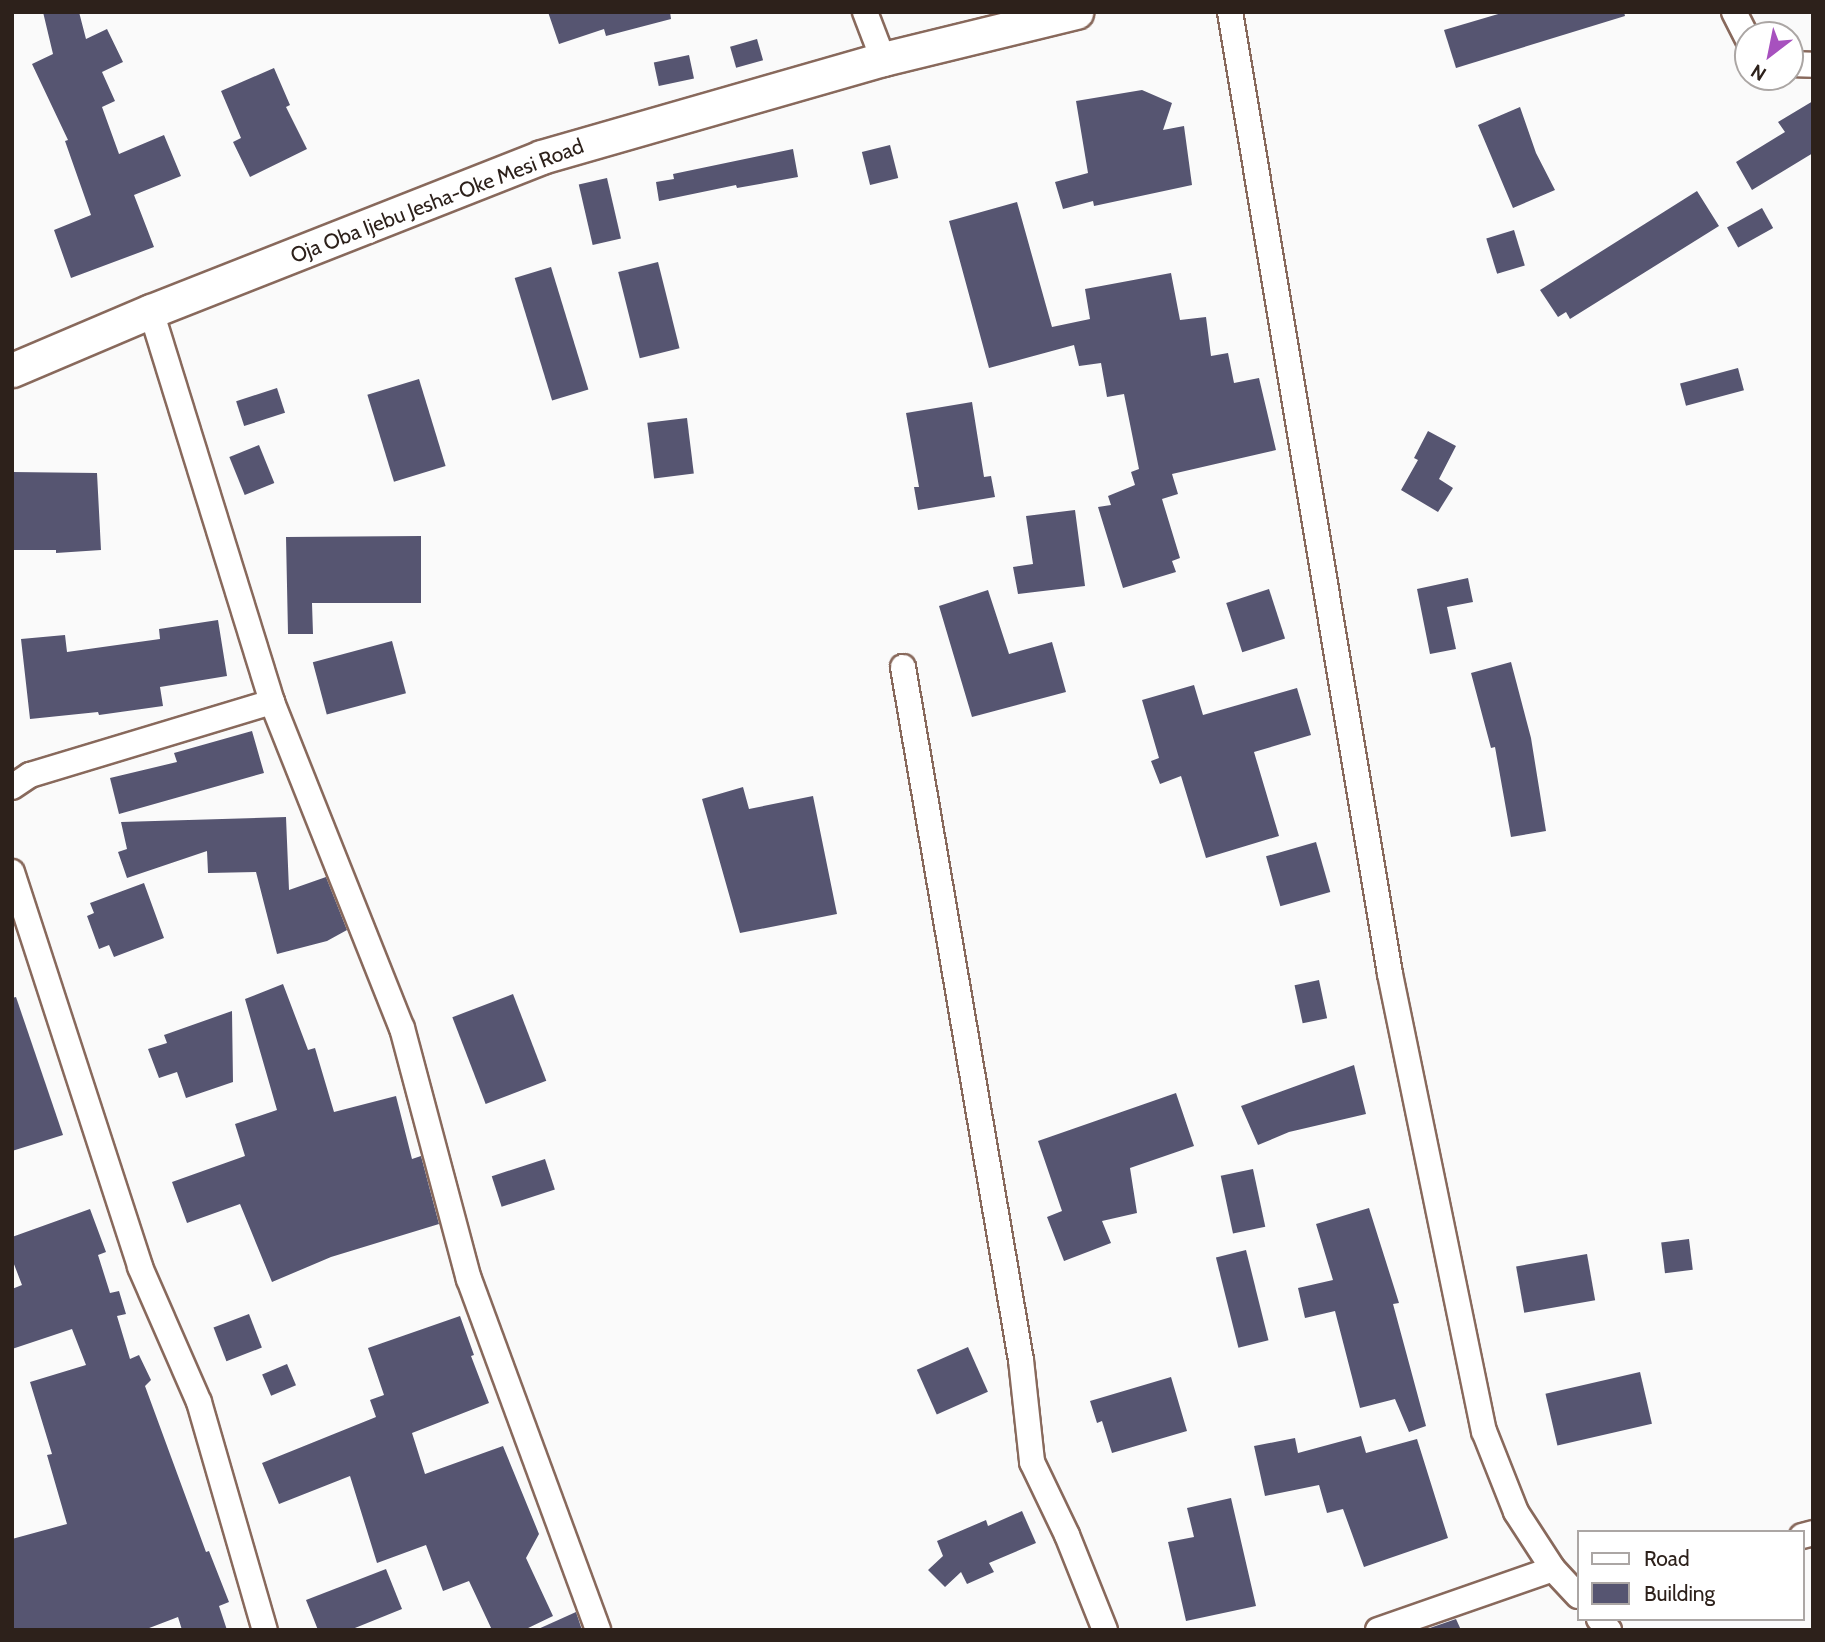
<!DOCTYPE html>
<html>
<head>
<meta charset="utf-8">
<style>
  body { margin:0 }
  #map { position:relative; width:1825px; height:1642px; overflow:hidden; background:#fafafa; font-family:Cabin,sans-serif }
  div>[style] { position:absolute }
  [style*='--x'] { left:calc(var(--x)*1px); top:calc(var(--y)*1px); width:calc(var(--w)*1px); rotate:calc(var(--a)*1deg) }
  .building>* { inset:0; background:#565571; transform-origin:0 0 }
  .roads { filter:drop-shadow(2px 0 #88695c) drop-shadow(-2px 0 #88695c) drop-shadow(0 2px #88695c) drop-shadow(0 -2px #88695c) }
  .minor>* { height:24px; margin:-12px; padding:0 12px; transform-origin:12px; border-radius:12px; background:#fff }
  .secondary>* { height:33px; margin:-16.5px; padding:0 16.5px; transform-origin:16.5px; border-radius:16.5px; background:#fff }
  span { translate:-50% -50%; white-space:nowrap; text-align:center; line-height:1.15; -webkit-text-stroke:7px #fff; paint-order:stroke }
  .street-label { font-size:21px; color:#2d211b }
  .frame { position:absolute; inset:0; border:14px solid #2d211b; pointer-events:none }
  .legend { position:absolute; left:1577px; top:1530px; width:228px; height:91px; box-sizing:border-box; background:#fff; border:2px solid #aba6a4; margin:0; padding:9px 12px; list-style:none; font-size:21px; color:#2d211b }
  .legend li { display:flex; align-items:center; gap:14px; height:35px }
  .legend b { width:35px; border:2px solid #aba6a4 }
  .north { position:absolute; left:1734px; top:21px; width:70px; height:70px; box-sizing:border-box; background:#fff; border:2px solid #aba6a4; border-radius:50%; rotate:212deg; font-size:19px; font-weight:700; line-height:28px; text-align:center; color:#2d211b }
  .north::after { content:''; display:block; margin:auto; width:24px; height:32px; background:#a751be; clip-path:polygon(50% 0,100% 100%,50% 72%,0 100%) }
</style>
</head>
<body>
<div id="map">
  <div class="building">
    <i style="clip-path:polygon(43px 12px,79px 12px,86px 39px,107px 29px,123px 62px,102px 72px,115px 101px,102px 107px,119px 154px,164px 135px,181px 176px,134px 195px,154px 247px,71px 278px,54px 230px,91px 215px,65px 141px,68px 140px,32px 64px,53px 54px)"></i>
    <i style="clip-path:polygon(548px 12px,670px 12px,671px 19px,606px 36px,604px 29px,559px 44px)"></i>
    <i style="clip-path:polygon(1505px 12px,1624px 12px,1625px 16px,1456px 68px,1444px 30px)"></i>
    <i style="left:757px;top:39px;width:22px;height:28px;rotate:74deg"></i>
    <i style="left:689px;top:55px;width:24px;height:36px;rotate:78deg"></i>
    <i style="clip-path:polygon(274px 68px,290px 105px,286px 107px,307px 149px,250px 177px,233px 142px,241px 138px,221px 91px)"></i>
    <i style="clip-path:polygon(1142px 90px,1172px 103px,1163px 130px,1184px 126px,1192px 185px,1094px 206px,1093px 201px,1063px 209px,1055px 182px,1088px 173px,1076px 101px)"></i>
    <i style="clip-path:polygon(1813px 101px,1813px 153px,1752px 190px,1736px 162px,1785px 132px,1778px 122px)"></i>
    <i style="clip-path:polygon(1520px 107px,1536px 153px,1555px 190px,1513px 208px,1478px 125px)"></i>
    <i style="left:890px;top:145px;width:34px;height:29px;rotate:76deg"></i>
    <i style="clip-path:polygon(793px 149px,798px 177px,737px 188px,736px 185px,659px 201px,656px 182px,674px 179px,673px 174px)"></i>
    <i style="left:607px;top:178px;width:62px;height:29px;rotate:77deg"></i>
    <i style="clip-path:polygon(1697px 191px,1719px 226px,1570px 319px,1566px 312px,1558px 317px,1540px 290px)"></i>
    <i style="clip-path:polygon(1017px 202px,1052px 327px,1090px 319px,1085px 289px,1171px 273px,1180px 320px,1206px 317px,1211px 356px,1228px 353px,1234px 383px,1259px 378px,1276px 450px,1172px 474px,1178px 494px,1162px 499px,1180px 558px,1172px 561px,1176px 572px,1123px 588px,1098px 507px,1111px 505px,1108px 496px,1135px 485px,1131px 472px,1139px 469px,1124px 394px,1107px 397px,1101px 363px,1079px 366px,1074px 345px,989px 368px,949px 221px)"></i>
    <i style="left:1762px;top:208px;width:23px;height:40px;rotate:61deg"></i>
    <i style="left:1514px;top:230px;width:37px;height:29px;rotate:73deg"></i>
    <i style="left:658px;top:262px;width:89px;height:41px;rotate:76deg"></i>
    <i style="left:551px;top:267px;width:128px;height:38px;rotate:73deg"></i>
    <i style="left:1738px;top:368px;width:23px;height:60px;rotate:75deg"></i>
    <i style="left:419px;top:379px;width:91px;height:54px;rotate:73deg"></i>
    <i style="left:277px;top:388px;width:26px;height:43px;rotate:72deg"></i>
    <i style="clip-path:polygon(972px 402px,984px 477px,991px 476px,995px 497px,918px 510px,914px 487px,919px 487px,906px 413px)"></i>
    <i style="left:687px;top:418px;width:56px;height:40px;rotate:83deg"></i>
    <i style="clip-path:polygon(1428px 431px,1456px 446px,1439px 479px,1453px 488px,1438px 512px,1401px 490px,1418px 460px,1414px 458px)"></i>
    <i style="left:259px;top:445px;width:41px;height:32px;rotate:68deg"></i>
    <i style="clip-path:polygon(12px 472px,97px 473px,101px 550px,56px 553px,56px 550px,12px 550px)"></i>
    <i style="clip-path:polygon(1075px 510px,1085px 586px,1018px 594px,1013px 567px,1033px 564px,1026px 516px)"></i>
    <i style="clip-path:polygon(421px 536px,421px 603px,312px 603px,313px 634px,288px 634px,286px 537px)"></i>
    <i style="clip-path:polygon(1468px 578px,1473px 602px,1447px 607px,1456px 649px,1430px 654px,1417px 589px)"></i>
    <i style="left:1269px;top:589px;width:52px;height:45px;rotate:72deg"></i>
    <i style="clip-path:polygon(988px 590px,1009px 654px,1052px 642px,1066px 692px,972px 717px,939px 606px)"></i>
    <i style="clip-path:polygon(218px 620px,227px 676px,160px 687px,163px 706px,99px 715px,98px 712px,30px 719px,21px 639px,65px 635px,67px 652px,160px 639px,159px 629px)"></i>
    <i style="left:392px;top:641px;width:54px;height:82px;rotate:75deg"></i>
    <i style="clip-path:polygon(1511px 662px,1531px 738px,1546px 831px,1511px 837px,1495px 747px,1491px 748px,1471px 673px)"></i>
    <i style="clip-path:polygon(1194px 685px,1203px 715px,1297px 688px,1311px 735px,1254px 752px,1279px 836px,1206px 858px,1181px 776px,1160px 784px,1151px 761px,1159px 758px,1142px 700px)"></i>
    <i style="clip-path:polygon(252px 731px,264px 773px,119px 814px,110px 778px,177px 762px,174px 753px)"></i>
    <i style="clip-path:polygon(743px 787px,749px 809px,813px 796px,837px 914px,740px 933px,702px 799px)"></i>
    <i style="clip-path:polygon(286px 817px,289px 890px,326px 877px,347px 930px,327px 941px,277px 954px,256px 872px,208px 873px,207px 851px,127px 878px,118px 852px,127px 849px,121px 822px)"></i>
    <i style="left:1316px;top:842px;width:52px;height:52px;rotate:74deg"></i>
    <i style="clip-path:polygon(144px 883px,164px 938px,114px 957px,109px 945px,99px 949px,87px 916px,94px 913px,90px 903px)"></i>
    <i style="left:1319px;top:980px;width:39px;height:25px;rotate:78deg"></i>
    <i style="clip-path:polygon(283px 984px,308px 1050px,315px 1048px,334px 1112px,396px 1096px,412px 1159px,421px 1156px,439px 1224px,331px 1257px,272px 1282px,240px 1204px,187px 1223px,172px 1182px,245px 1156px,235px 1124px,277px 1110px,245px 999px)"></i>
    <i style="left:513px;top:994px;width:93px;height:65px;rotate:69deg"></i>
    <i style="clip-path:polygon(16px 997px,63px 1135px,12px 1151px,12px 998px)"></i>
    <i style="clip-path:polygon(232px 1011px,233px 1082px,186px 1098px,177px 1072px,159px 1078px,148px 1049px,167px 1043px,164px 1035px)"></i>
    <i style="clip-path:polygon(1354px 1065px,1366px 1114px,1289px 1132px,1258px 1145px,1241px 1106px)"></i>
    <i style="clip-path:polygon(1176px 1093px,1194px 1146px,1130px 1168px,1137px 1213px,1102px 1221px,1111px 1243px,1064px 1261px,1047px 1217px,1062px 1211px,1038px 1141px)"></i>
    <i style="left:545px;top:1159px;width:32px;height:56px;rotate:72deg"></i>
    <i style="left:1253px;top:1169px;width:59px;height:33px;rotate:78deg"></i>
    <i style="clip-path:polygon(1369px 1208px,1399px 1303px,1393px 1304px,1426px 1426px,1409px 1432px,1395px 1399px,1360px 1408px,1335px 1311px,1305px 1318px,1298px 1288px,1333px 1280px,1316px 1224px)"></i>
    <i style="clip-path:polygon(90px 1209px,106px 1252px,98px 1255px,110px 1293px,119px 1291px,126px 1314px,117px 1316px,130px 1359px,139px 1355px,151px 1380px,145px 1386px,206px 1552px,209px 1551px,229px 1602px,219px 1606px,227px 1630px,182px 1630px,178px 1617px,144px 1630px,12px 1630px,12px 1539px,67px 1524px,47px 1455px,52px 1454px,30px 1382px,86px 1365px,72px 1329px,12px 1349px,12px 1289px,22px 1285px,12px 1259px,12px 1237px)"></i>
    <i style="left:1689px;top:1239px;width:31px;height:28px;rotate:83deg"></i>
    <i style="left:1246px;top:1250px;width:93px;height:31px;rotate:76deg"></i>
    <i style="left:1587px;top:1254px;width:47px;height:72px;rotate:80deg"></i>
    <i style="left:249px;top:1314px;width:36px;height:38px;rotate:69deg"></i>
    <i style="clip-path:polygon(460px 1316px,474px 1355px,471px 1356px,489px 1403px,412px 1433px,425px 1474px,503px 1446px,539px 1534px,526px 1558px,553px 1616px,524px 1630px,492px 1630px,469px 1581px,443px 1591px,426px 1545px,377px 1563px,350px 1476px,279px 1504px,262px 1463px,376px 1417px,370px 1400px,384px 1395px,368px 1348px)"></i>
    <i style="left:968px;top:1347px;width:49px;height:56px;rotate:66deg"></i>
    <i style="left:287px;top:1364px;width:23px;height:27px;rotate:67deg"></i>
    <i style="left:1640px;top:1372px;width:53px;height:97px;rotate:77deg"></i>
    <i style="clip-path:polygon(1171px 1377px,1187px 1431px,1112px 1453px,1102px 1421px,1097px 1423px,1090px 1401px)"></i>
    <i style="clip-path:polygon(1361px 1436px,1366px 1453px,1417px 1439px,1448px 1538px,1364px 1567px,1343px 1509px,1327px 1513px,1319px 1485px,1265px 1496px,1254px 1446px,1295px 1438px,1298px 1453px)"></i>
    <i style="clip-path:polygon(1231px 1498px,1256px 1606px,1186px 1621px,1168px 1542px,1194px 1537px,1187px 1508px)"></i>
    <i style="clip-path:polygon(1022px 1511px,1036px 1543px,989px 1563px,994px 1572px,967px 1584px,961px 1572px,945px 1587px,928px 1570px,943px 1556px,937px 1541px,986px 1520px,988px 1526px)"></i>
    <i style="clip-path:polygon(386px 1569px,402px 1609px,350px 1630px,318px 1630px,306px 1600px)"></i>
    <i style="clip-path:polygon(576px 1612px,582px 1630px,536px 1630px)"></i>
    <i style="clip-path:polygon(1456px 1619px,1461px 1630px,1424px 1630px)"></i>
  </div>
  <div class="roads">
    <div class="minor">
      <i style="--x:865;--y:12;--w:50;--a:69"></i>
      <i style="--x:1230;--y:12;--w:975;--a:80.56"></i>
      <i style="--x:1390;--y:974;--w:467;--a:78.4"></i>
      <i style="--x:1484;--y:1431;--w:87;--a:68.4"></i>
      <i style="--x:1516;--y:1512;--w:68;--a:57"></i>
      <i style="--x:1553;--y:1569;--w:37;--a:47"></i>
      <i style="--x:1734;--y:12;--w:30;--a:63"></i>
      <i style="--x:1790;--y:64;--w:23;--a:2"></i>
      <i style="--x:151;--y:311;--w:409;--a:72.8"></i>
      <i style="--x:272;--y:702;--w:351;--a:68.3"></i>
      <i style="--x:402;--y:1028;--w:260;--a:75.1"></i>
      <i style="--x:469;--y:1279;--w:374;--a:69.8"></i>
      <i style="--x:903;--y:667;--w:703;--a:80.34"></i>
      <i style="--x:1021;--y:1360;--w:103;--a:83.8"></i>
      <i style="--x:1032;--y:1462;--w:81;--a:64.4"></i>
      <i style="--x:1067;--y:1535;--w:102;--a:68.2"></i>
      <i style="--x:12;--y:787;--w:22;--a:-34"></i>
      <i style="--x:30;--y:775;--w:253;--a:-16.8"></i>
      <i style="--x:12;--y:872;--w:415;--a:72"></i>
      <i style="--x:140;--y:1267;--w:147;--a:66.4"></i>
      <i style="--x:199;--y:1402;--w:237;--a:73.9"></i>
      <i style="--x:1802;--y:1536;--w:11;--a:-15"></i>
      <i style="--x:1599;--y:1619;--w:15;--a:48"></i>
      <i style="--x:1378;--y:1630;--w:185;--a:-19.2"></i>
    </div>
    <div class="secondary">
      <i style="--x:12;--y:370;--w:151;--a:-23"></i>
      <i style="--x:151;--y:311;--w:419;--a:-21.5"></i>
      <i style="--x:541;--y:157;--w:356;--a:-16"></i>
      <i style="--x:883;--y:59;--w:199;--a:-13.7"></i>
    </div>
  </div>
  <div class="street-label">
    <span style="left:437px;top:201px;rotate:-21deg">Oja Oba Ijebu Jesha-Oke Mesi Road</span>
  </div>
  <div class="frame"></div>
  <ul class="legend">
  <li><b style="height:9px;background:#fff"></b>Road</li>
  <li><b style="height:19px;background:#565571"></b>Building</li>
  </ul>
  <div class="north">N</div>
</div>
</body>
</html>
